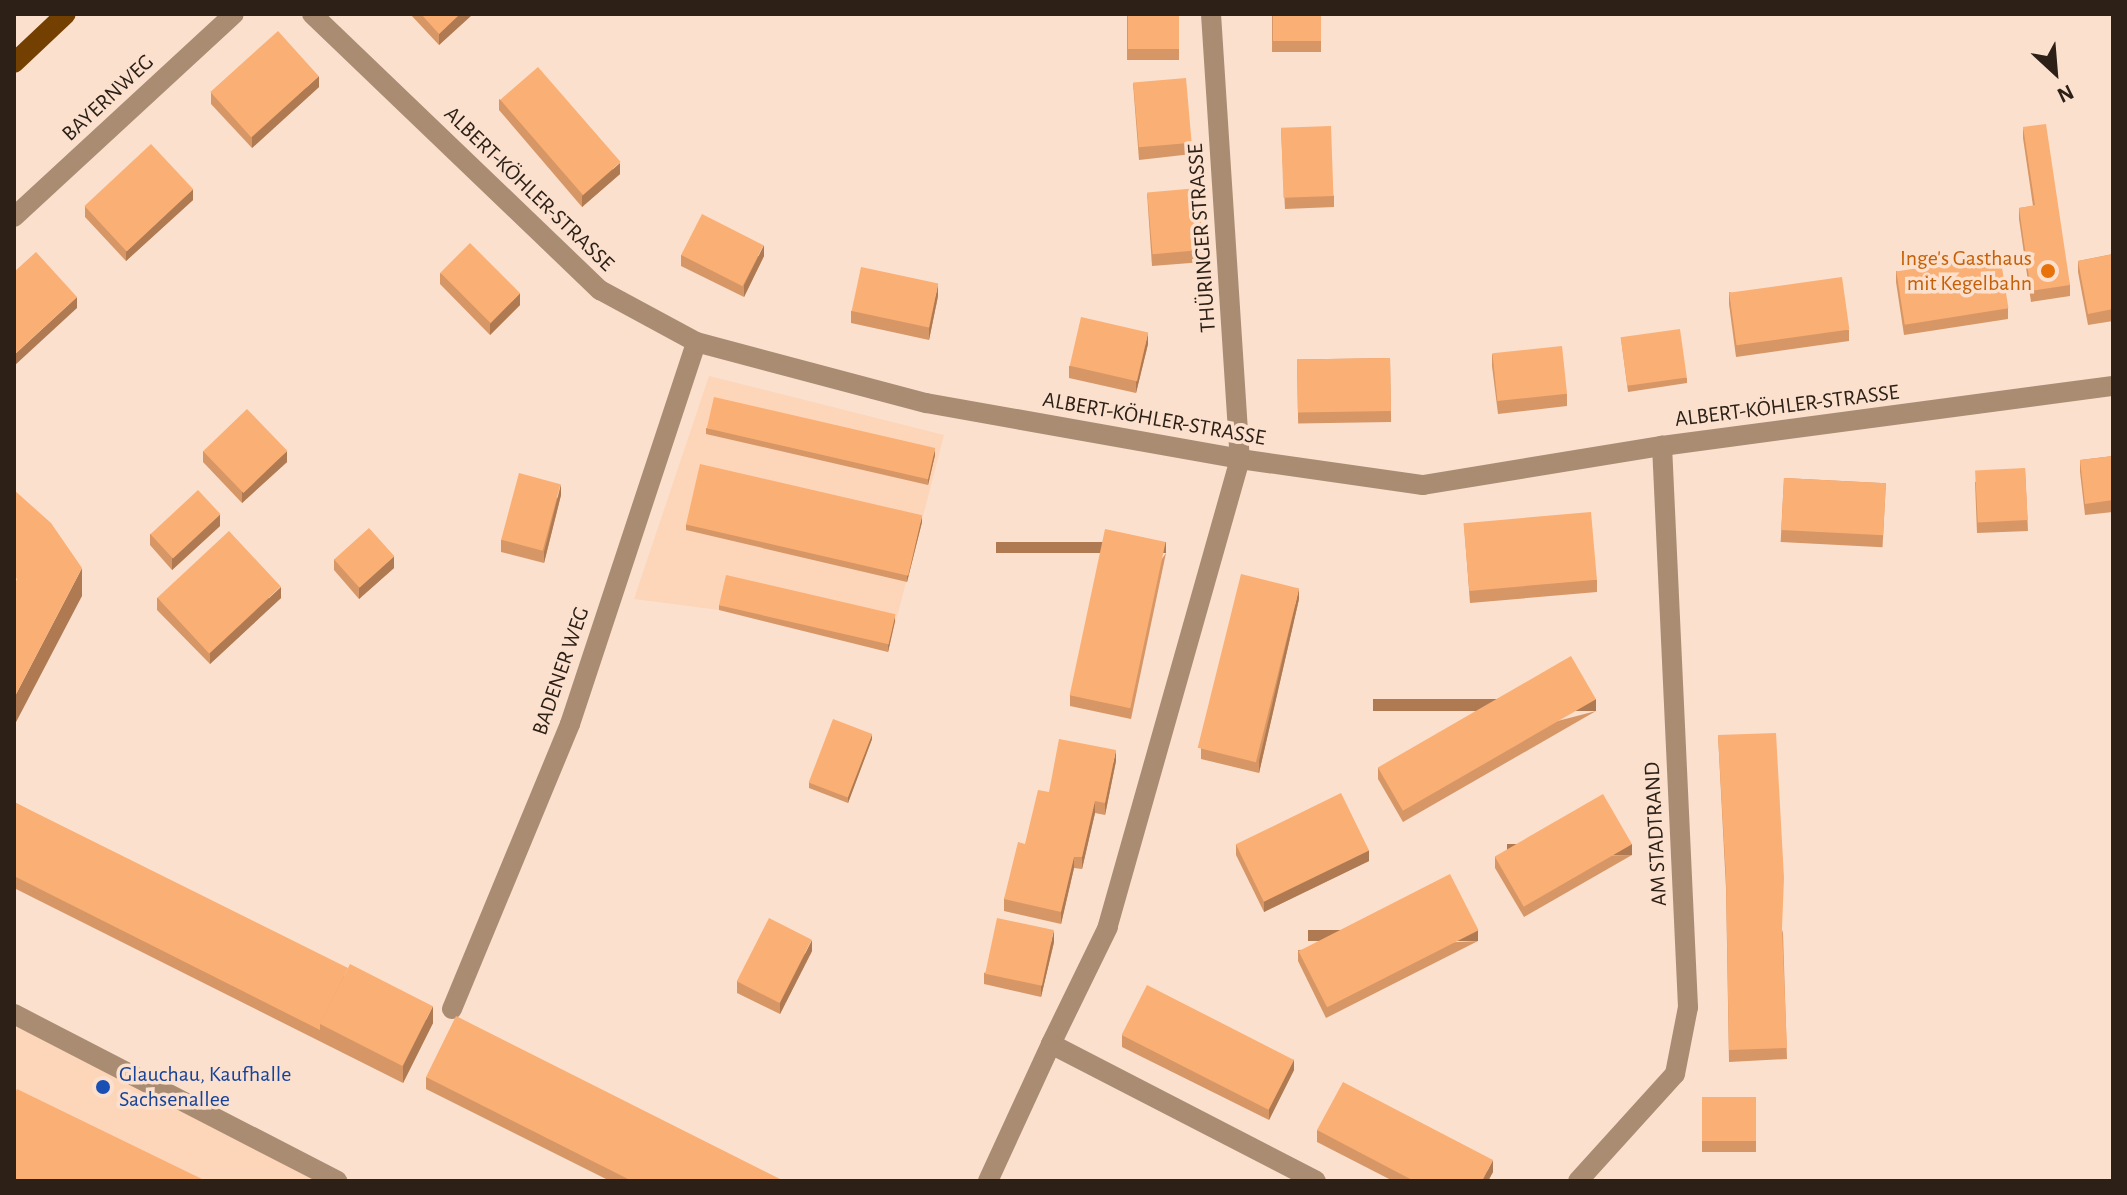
<!DOCTYPE html>
<html>
<head>
<meta charset="utf-8">
<style>
  body { margin:0 }
  #map { position:relative; width:2127px; height:1195px; overflow:hidden; background:#fbe0ce; font-family:"Alegreya Sans",sans-serif }
  div>[style] { position:absolute }
  [style*='--x'] { left:calc(var(--x)*1px); top:calc(var(--y)*1px); width:calc(var(--w)*1px); rotate:calc(var(--a)*1deg) }
  .built>* { inset:0; background:#fdd5b9 }
  .minor>* { height:20px; margin:-10px; padding:0 10px; transform-origin:10px; border-radius:10px; background:#aa8c72 }
  .major>* { height:20px; margin:-10px; padding:0 10px; transform-origin:10px; border-radius:10px; background:#744001 }
  .wall>* { inset:0; background:#d79665; transform-origin:0 0 }
  .shaded-wall>* { inset:0; background:#af7a52; transform-origin:0 0 }
  .building>* { inset:0; background:#faaf75; transform-origin:0 0 }
  .dots>* { width:22px; height:22px; translate:-50% -50%; box-sizing:border-box; border:4px solid #fbe0ce; border-radius:50% }
  span { translate:-50% -50%; white-space:nowrap; text-align:center; line-height:1.15; -webkit-text-stroke:7px #fbe0ce; paint-order:stroke }
  .street-label { font-size:22px; color:#2c2017 }
  .food-label { font-size:22px; color:#c56008 }
  .right { translate:-100% -50%; text-align:right }
  .transit-label { font-size:22px; color:#164399 }
  .left { translate:0 -50%; text-align:left }
  .frame { position:absolute; inset:0; border:16px solid #2c2017; pointer-events:none }
  .north { position:absolute; left:2015px; top:32px; width:80px; height:80px; -webkit-text-stroke:6px #fbe0ce; paint-order:stroke; rotate:154deg; font-size:22px; font-weight:700; line-height:32px; text-align:center; color:#2c2017 }
  .north::after { content:''; display:block; margin:auto; width:28px; height:36px; background:#2c2017; clip-path:polygon(50% 0,100% 100%,50% 72%,0 100%) }
</style>
</head>
<body>
<div id="map">
  <div class="built">
    <i style="clip-path:polygon(709px 376px,944px 435px,888px 652px,719px 610px,634px 599px)"></i>
    <i style="clip-path:polygon(22px 1019px,335px 1181px,14px 1181px,14px 1034px)"></i>
  </div>
  <div class="minor">
    <i style="--x:312;--y:14;--w:399;--a:43.8"></i>
    <i style="--x:600;--y:290;--w:109;--a:28.4"></i>
    <i style="--x:696;--y:342;--w:238;--a:14.9"></i>
    <i style="--x:926;--y:403;--w:319;--a:10.1"></i>
    <i style="--x:1240;--y:459;--w:185;--a:8.1"></i>
    <i style="--x:1423;--y:485;--w:242;--a:-9.3"></i>
    <i style="--x:1662;--y:446;--w:455;--a:-7.6"></i>
    <i style="--x:1211;--y:14;--w:446;--a:86.3"></i>
    <i style="--x:1240;--y:459;--w:486;--a:105.8"></i>
    <i style="--x:1108;--y:927;--w:130;--a:116"></i>
    <i style="--x:1051;--y:1044;--w:298;--a:27.3"></i>
    <i style="--x:14;--y:217;--w:299;--a:-42.7"></i>
    <i style="--x:452;--y:1009;--w:308;--a:-67.5"></i>
    <i style="--x:570;--y:724;--w:402;--a:-71.7"></i>
    <i style="--x:14;--y:1014;--w:364;--a:27.3"></i>
    <i style="--x:988;--y:1181;--w:151;--a:-65.3"></i>
    <i style="--x:1578;--y:1181;--w:144;--a:-47.8"></i>
    <i style="--x:1675;--y:1074;--w:68;--a:-79"></i>
    <i style="--x:1688;--y:1007;--w:562;--a:-92.65"></i>
  </div>
  <div class="major">
    <i style="--x:14;--y:63;--w:71;--a:-43.3"></i>
  </div>
  <div class="wall">
    <i style="clip-path:polygon(410px 14px,473px 14px,439px 45px)"></i>
    <i style="left:1127px;top:14px;width:52px;height:46px"></i>
    <i style="left:1272px;top:14px;width:49px;height:38px"></i>
    <i style="clip-path:polygon(1133px 83px,1192px 143px,1192px 154px,1139px 160px)"></i>
    <i style="clip-path:polygon(319px 87px,252px 148px,211px 104px,211px 92px)"></i>
    <i style="clip-path:polygon(499px 99px,620px 174px,582px 207px,499px 110px)"></i>
    <i style="clip-path:polygon(2023px 127px,2070px 285px,2070px 296px,2031px 302px,2019px 219px,2019px 208px,2033px 206px,2023px 138px)"></i>
    <i style="clip-path:polygon(1281px 129px,1334px 196px,1334px 207px,1285px 209px)"></i>
    <i style="clip-path:polygon(1147px 193px,1203px 250px,1203px 262px,1152px 266px)"></i>
    <i style="clip-path:polygon(193px 200px,126px 261px,85px 217px,85px 206px)"></i>
    <i style="clip-path:polygon(2113px 254px,2113px 321px,2088px 325px,2078px 272px,2078px 261px)"></i>
    <i style="clip-path:polygon(681px 255px,764px 256px,744px 297px,681px 266px)"></i>
    <i style="clip-path:polygon(1896px 271px,2008px 308px,2008px 319px,1904px 335px,1896px 282px)"></i>
    <i style="clip-path:polygon(440px 273px,520px 305px,490px 335px,440px 284px)"></i>
    <i style="clip-path:polygon(1729px 292px,1849px 330px,1849px 341px,1736px 357px,1729px 304px)"></i>
    <i style="clip-path:polygon(938px 296px,929px 340px,851px 323px,851px 311px)"></i>
    <i style="clip-path:polygon(1621px 338px,1687px 378px,1687px 383px,1628px 392px)"></i>
    <i style="clip-path:polygon(1148px 344px,1136px 393px,1069px 378px,1069px 366px)"></i>
    <i style="clip-path:polygon(1492px 354px,1567px 394px,1567px 406px,1498px 414px,1492px 366px)"></i>
    <i style="left:1390px;top:358px;width:64px;height:93px;rotate:89deg"></i>
    <i style="clip-path:polygon(706px 428px,935px 455px,928px 485px,706px 434px)"></i>
    <i style="clip-path:polygon(203px 451px,287px 462px,242px 503px,203px 462px)"></i>
    <i style="clip-path:polygon(2113px 456px,2113px 512px,2085px 515px,2080px 472px,2080px 460px)"></i>
    <i style="clip-path:polygon(2025px 468px,2028px 531px,1977px 533px,1975px 482px)"></i>
    <i style="left:1784px;top:478px;width:102px;height:64px;rotate:3deg"></i>
    <i style="clip-path:polygon(561px 495px,544px 563px,501px 552px,501px 540px)"></i>
    <i style="clip-path:polygon(922px 522px,907px 582px,686px 530px,686px 524px)"></i>
    <i style="clip-path:polygon(1464px 524px,1597px 580px,1597px 592px,1470px 603px)"></i>
    <i style="clip-path:polygon(220px 526px,172px 570px,150px 545px,150px 534px)"></i>
    <i style="clip-path:polygon(1166px 553px,1131px 719px,1070px 706px,1070px 695px)"></i>
    <i style="clip-path:polygon(334px 559px,394px 568px,359px 599px,334px 570px)"></i>
    <i style="clip-path:polygon(157px 598px,281px 598px,210px 664px,157px 610px)"></i>
    <i style="clip-path:polygon(1299px 599px,1259px 773px,1201px 759px,1201px 748px)"></i>
    <i style="clip-path:polygon(719px 605px,895px 621px,888px 652px,719px 610px)"></i>
    <i style="clip-path:polygon(1596px 711px,1403px 822px,1378px 779px,1378px 768px)"></i>
    <i style="clip-path:polygon(1718px 735px,1783px 933px,1787px 1059px,1729px 1062px,1726px 888px)"></i>
    <i style="clip-path:polygon(872px 739px,848px 803px,809px 788px,809px 783px)"></i>
    <i style="clip-path:polygon(1116px 761px,1105px 815px,1095px 813px,1082px 869px,1074px 868px,1061px 924px,1004px 911px,1004px 899px,1049px 792px)"></i>
    <i style="clip-path:polygon(14px 802px,433px 1023px,403px 1083px,14px 888px)"></i>
    <i style="clip-path:polygon(1236px 844px,1369px 861px,1264px 912px,1236px 855px)"></i>
    <i style="clip-path:polygon(1632px 855px,1524px 917px,1495px 868px,1495px 857px)"></i>
    <i style="clip-path:polygon(1478px 941px,1326px 1018px,1298px 961px,1298px 950px)"></i>
    <i style="clip-path:polygon(1054px 942px,1041px 997px,984px 984px,984px 973px)"></i>
    <i style="clip-path:polygon(812px 951px,780px 1014px,737px 993px,737px 981px)"></i>
    <i style="clip-path:polygon(1122px 1035px,1294px 1070px,1269px 1120px,1122px 1047px)"></i>
    <i style="clip-path:polygon(426px 1077px,784px 1181px,610px 1181px,426px 1089px)"></i>
    <i style="left:1702px;top:1097px;width:54px;height:55px"></i>
    <i style="clip-path:polygon(1317px 1130px,1493px 1172px,1488px 1181px,1393px 1181px,1317px 1142px)"></i>
  </div>
  <div class="shaded-wall">
    <i style="clip-path:polygon(460px 14px,473px 14px,439px 45px,439px 34px)"></i>
    <i style="clip-path:polygon(319px 76px,319px 87px,252px 148px,252px 137px)"></i>
    <i style="clip-path:polygon(620px 163px,620px 174px,582px 207px,582px 196px)"></i>
    <i style="clip-path:polygon(193px 189px,193px 200px,126px 261px,126px 250px)"></i>
    <i style="clip-path:polygon(764px 245px,764px 256px,744px 297px,744px 285px)"></i>
    <i style="clip-path:polygon(938px 284px,938px 296px,929px 340px,929px 329px)"></i>
    <i style="clip-path:polygon(520px 293px,520px 305px,490px 335px,490px 324px)"></i>
    <i style="clip-path:polygon(77px 297px,77px 308px,14px 366px,14px 355px)"></i>
    <i style="clip-path:polygon(1148px 333px,1148px 344px,1136px 393px,1136px 382px)"></i>
    <i style="clip-path:polygon(935px 449px,935px 455px,928px 485px,928px 480px)"></i>
    <i style="clip-path:polygon(287px 451px,287px 462px,242px 503px,242px 492px)"></i>
    <i style="clip-path:polygon(561px 484px,561px 495px,544px 563px,544px 552px)"></i>
    <i style="clip-path:polygon(220px 514px,220px 526px,172px 570px,172px 558px)"></i>
    <i style="clip-path:polygon(922px 516px,922px 522px,907px 582px,907px 576px)"></i>
    <i style="left:1166px;top:542px;width:11px;height:170px;rotate:90deg"></i>
    <i style="clip-path:polygon(394px 556px,394px 568px,359px 599px,359px 587px)"></i>
    <i style="clip-path:polygon(82px 568px,82px 596px,14px 726px,14px 698px)"></i>
    <i style="clip-path:polygon(281px 587px,281px 598px,210px 664px,210px 653px)"></i>
    <i style="clip-path:polygon(1299px 588px,1299px 599px,1259px 773px,1259px 761px)"></i>
    <i style="clip-path:polygon(895px 615px,895px 621px,888px 652px,888px 646px)"></i>
    <i style="left:1596px;top:699px;width:12px;height:223px;rotate:90deg"></i>
    <i style="clip-path:polygon(872px 734px,872px 739px,848px 803px,848px 797px)"></i>
    <i style="clip-path:polygon(1116px 750px,1116px 761px,1105px 815px,1105px 803px)"></i>
    <i style="clip-path:polygon(1095px 801px,1095px 813px,1082px 869px,1082px 857px)"></i>
    <i style="left:1632px;top:844px;width:11px;height:125px;rotate:90deg"></i>
    <i style="clip-path:polygon(1369px 850px,1369px 861px,1264px 912px,1264px 900px)"></i>
    <i style="clip-path:polygon(1074px 857px,1074px 868px,1061px 924px,1061px 912px)"></i>
    <i style="clip-path:polygon(1054px 930px,1054px 942px,1041px 997px,1041px 986px)"></i>
    <i style="left:1478px;top:930px;width:11px;height:170px;rotate:90deg"></i>
    <i style="clip-path:polygon(812px 940px,812px 951px,780px 1014px,780px 1003px)"></i>
    <i style="clip-path:polygon(433px 1006px,433px 1023px,403px 1083px,403px 1066px)"></i>
    <i style="clip-path:polygon(1294px 1059px,1294px 1070px,1269px 1120px,1269px 1109px)"></i>
    <i style="clip-path:polygon(1493px 1160px,1493px 1172px,1488px 1181px,1482px 1181px)"></i>
  </div>
  <div class="building">
    <i style="clip-path:polygon(421px 14px,460px 14px,439px 34px)"></i>
    <i style="left:1128px;top:14px;width:51px;height:35px"></i>
    <i style="left:1273px;top:14px;width:48px;height:27px"></i>
    <i style="left:278px;top:31px;width:61px;height:91px;rotate:48deg"></i>
    <i style="left:538px;top:67px;width:126px;height:50px;rotate:49deg"></i>
    <i style="left:1186px;top:78px;width:65px;height:53px;rotate:85deg"></i>
    <i style="clip-path:polygon(2046px 124px,2070px 285px,2031px 291px,2019px 208px,2035px 205px,2023px 127px)"></i>
    <i style="left:1331px;top:126px;width:70px;height:50px;rotate:88deg"></i>
    <i style="left:151px;top:144px;width:62px;height:91px;rotate:47deg"></i>
    <i style="left:1198px;top:188px;width:62px;height:51px;rotate:85deg"></i>
    <i style="left:702px;top:214px;width:69px;height:46px;rotate:27deg"></i>
    <i style="left:470px;top:243px;width:71px;height:42px;rotate:45deg"></i>
    <i style="clip-path:polygon(36px 252px,77px 297px,14px 355px,14px 272px)"></i>
    <i style="clip-path:polygon(2113px 254px,2113px 309px,2088px 314px,2078px 261px)"></i>
    <i style="left:2000px;top:255px;width:54px;height:105px;rotate:81deg"></i>
    <i style="left:861px;top:267px;width:79px;height:45px;rotate:12deg"></i>
    <i style="left:1842px;top:277px;width:53px;height:114px;rotate:82deg"></i>
    <i style="left:1081px;top:317px;width:69px;height:50px;rotate:13deg"></i>
    <i style="left:1680px;top:329px;width:49px;height:60px;rotate:82deg"></i>
    <i style="left:1562px;top:346px;width:48px;height:70px;rotate:84deg"></i>
    <i style="left:1390px;top:358px;width:53px;height:93px;rotate:89deg"></i>
    <i style="left:714px;top:397px;width:227px;height:32px;rotate:13deg"></i>
    <i style="left:247px;top:409px;width:58px;height:61px;rotate:46deg"></i>
    <i style="clip-path:polygon(2113px 456px,2113px 500px,2085px 504px,2080px 460px)"></i>
    <i style="left:700px;top:464px;width:228px;height:62px;rotate:13deg"></i>
    <i style="left:2025px;top:468px;width:52px;height:50px;rotate:87deg"></i>
    <i style="left:519px;top:473px;width:43px;height:69px;rotate:15deg"></i>
    <i style="left:1784px;top:478px;width:102px;height:52px;rotate:3deg"></i>
    <i style="clip-path:polygon(14px 490px,51px 523px,82px 568px,14px 698px,14px 585px,17px 579px,14px 576px)"></i>
    <i style="left:198px;top:490px;width:33px;height:65px;rotate:47deg"></i>
    <i style="left:1591px;top:512px;width:68px;height:128px;rotate:85deg"></i>
    <i style="left:369px;top:528px;width:38px;height:47px;rotate:48deg"></i>
    <i style="left:1105px;top:529px;width:62px;height:170px;rotate:12deg"></i>
    <i style="left:229px;top:531px;width:76px;height:98px;rotate:47deg"></i>
    <i style="left:1241px;top:574px;width:60px;height:179px;rotate:14deg"></i>
    <i style="left:726px;top:575px;width:174px;height:31px;rotate:13deg"></i>
    <i style="left:1571px;top:656px;width:50px;height:223px;rotate:60deg"></i>
    <i style="left:833px;top:719px;width:42px;height:68px;rotate:21deg"></i>
    <i style="clip-path:polygon(1776px 733px,1784px 878px,1782px 928px,1787px 1048px,1729px 1050px,1726px 877px,1718px 735px)"></i>
    <i style="clip-path:polygon(1059px 739px,1116px 750px,1105px 803px,1095px 801px,1082px 857px,1074px 857px,1061px 912px,1004px 899px,1018px 842px,1025px 844px,1038px 790px,1049px 792px)"></i>
    <i style="left:1341px;top:793px;width:64px;height:117px;rotate:64deg"></i>
    <i style="left:1603px;top:794px;width:58px;height:125px;rotate:60deg"></i>
    <i style="clip-path:polygon(14px 802px,348px 968px,320px 1024px,320px 1030px,14px 876px)"></i>
    <i style="left:1450px;top:874px;width:63px;height:170px;rotate:63deg"></i>
    <i style="left:769px;top:918px;width:48px;height:71px;rotate:27deg"></i>
    <i style="left:997px;top:918px;width:58px;height:57px;rotate:12deg"></i>
    <i style="left:350px;top:964px;width:93px;height:67px;rotate:27deg"></i>
    <i style="left:1147px;top:985px;width:165px;height:56px;rotate:27deg"></i>
    <i style="clip-path:polygon(456px 1016px,784px 1181px,632px 1181px,426px 1077px)"></i>
    <i style="clip-path:polygon(1343px 1082px,1493px 1160px,1482px 1181px,1414px 1181px,1317px 1130px)"></i>
    <i style="clip-path:polygon(17px 1089px,206px 1181px,14px 1181px,14px 1096px)"></i>
    <i style="left:1702px;top:1097px;width:54px;height:44px"></i>
  </div>
  <div class="dots">
    <i style="left:2048px;top:271px;background:#e8710a"></i>
    <i style="left:103px;top:1087px;background:#1a4fb4"></i>
  </div>
  <div class="street-label">
    <span style="left:108px;top:98px;rotate:-43deg">BAYERNWEG</span>
    <span style="left:529px;top:189px;rotate:44deg">ALBERT-KÖHLER-STRASSE</span>
    <span style="left:1202px;top:238px;rotate:-94deg">THÜRINGER STRASSE</span>
    <span style="left:1787px;top:406px;rotate:-7deg">ALBERT-KÖHLER-STRASSE</span>
    <span style="left:1154px;top:419px;rotate:10deg">ALBERT-KÖHLER-STRASSE</span>
    <span style="left:561px;top:671px;rotate:-71deg">BADENER WEG</span>
    <span style="left:1656px;top:834px;rotate:-93deg">AM STADTRAND</span>
  </div>
  <div class="food-label">
    <span class="right" style="left:2032px;top:271px">Inge's Gasthaus<br>mit Kegelbahn</span>
  </div>
  <div class="transit-label">
    <span class="left" style="left:119px;top:1087px">Glauchau, Kaufhalle<br>Sachsenallee</span>
  </div>
  <div class="frame"></div>
  <div class="north">N</div>
</div>
</body>
</html>
